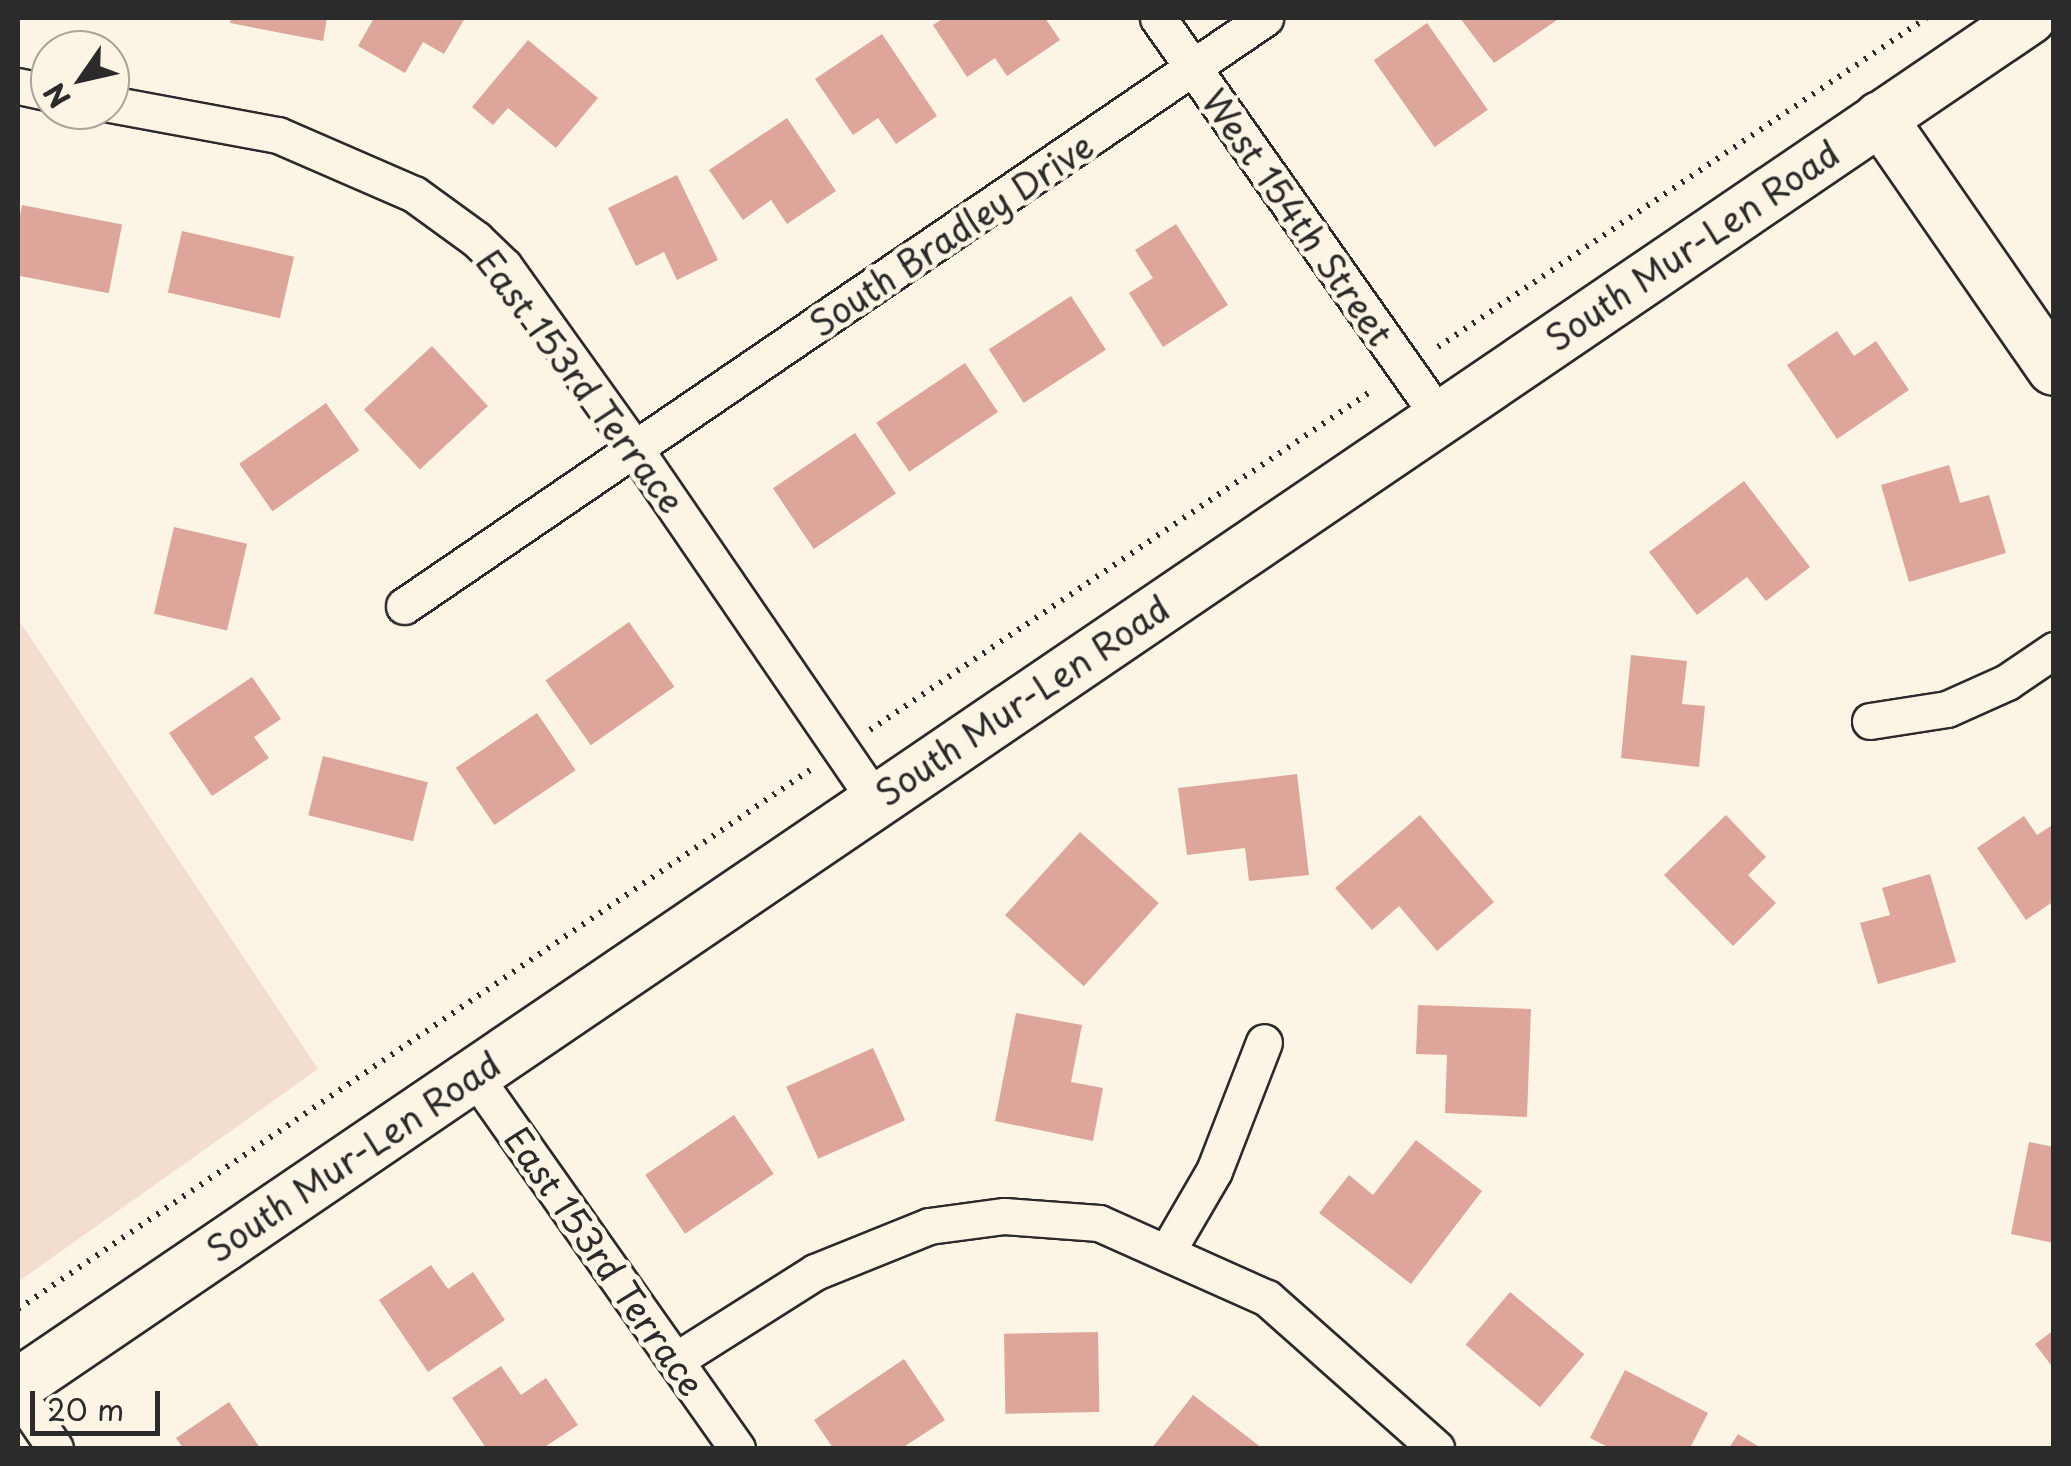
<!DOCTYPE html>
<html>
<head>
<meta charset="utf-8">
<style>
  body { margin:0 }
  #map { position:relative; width:2071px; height:1466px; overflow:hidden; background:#fcf5e5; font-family:"Playpen Sans",sans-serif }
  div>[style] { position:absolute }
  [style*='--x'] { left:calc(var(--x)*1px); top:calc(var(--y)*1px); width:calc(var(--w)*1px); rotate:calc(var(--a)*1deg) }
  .built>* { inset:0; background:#f3ddce }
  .building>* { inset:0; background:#dea69a; transform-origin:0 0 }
  .path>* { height:6px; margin-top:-3px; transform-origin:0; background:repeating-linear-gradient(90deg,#2b2b2b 0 2.5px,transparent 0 10.5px) }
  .roads { filter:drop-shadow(2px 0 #2b2b2b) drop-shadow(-2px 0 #2b2b2b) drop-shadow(0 2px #2b2b2b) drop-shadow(0 -2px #2b2b2b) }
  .street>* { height:35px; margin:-17.5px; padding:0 17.5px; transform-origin:17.5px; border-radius:17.5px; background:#fcf5e5 }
  .secondary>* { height:52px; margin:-26px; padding:0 26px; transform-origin:26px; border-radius:26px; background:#fcf5e5 }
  span { translate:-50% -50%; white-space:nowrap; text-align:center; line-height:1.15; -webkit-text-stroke:10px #fcf5e5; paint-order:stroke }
  .street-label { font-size:35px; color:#2b2b2b }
  .frame { position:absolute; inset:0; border:20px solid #2b2b2b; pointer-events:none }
  .north { position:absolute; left:30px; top:30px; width:100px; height:100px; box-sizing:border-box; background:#fcf5e5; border:2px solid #a8a49b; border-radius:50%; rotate:236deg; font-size:28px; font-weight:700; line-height:40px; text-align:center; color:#2b2b2b }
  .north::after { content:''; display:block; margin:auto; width:35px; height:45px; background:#2b2b2b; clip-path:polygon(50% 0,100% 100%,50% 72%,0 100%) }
  .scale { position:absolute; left:30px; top:1391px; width:130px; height:45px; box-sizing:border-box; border:5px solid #2b2b2b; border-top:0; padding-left:12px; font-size:30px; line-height:35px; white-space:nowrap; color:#2b2b2b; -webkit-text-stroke:8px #fcf5e5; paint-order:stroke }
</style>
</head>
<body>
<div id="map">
  <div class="built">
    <i style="clip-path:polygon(18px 619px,318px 1069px,18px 1282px)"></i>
  </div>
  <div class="building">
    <i style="clip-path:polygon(231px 18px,327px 18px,323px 41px,230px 23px)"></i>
    <i style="clip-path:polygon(374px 18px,465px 18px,444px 54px,423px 42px,405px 73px,358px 46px)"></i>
    <i style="clip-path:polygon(944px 18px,1045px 18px,1060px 40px,1007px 76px,995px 58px,967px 77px,933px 25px)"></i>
    <i style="clip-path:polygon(1460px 18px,1560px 18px,1494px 63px)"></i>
    <i style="left:1427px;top:23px;width:106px;height:65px;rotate:55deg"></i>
    <i style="clip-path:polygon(882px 34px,937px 116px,896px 144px,878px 118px,853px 135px,815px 79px)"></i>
    <i style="clip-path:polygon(528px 40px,598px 98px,556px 148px,508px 108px,493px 125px,472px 107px)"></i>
    <i style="clip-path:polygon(787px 118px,836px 191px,787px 224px,771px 200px,743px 220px,709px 170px)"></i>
    <i style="clip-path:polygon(677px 175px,718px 260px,677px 280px,664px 252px,636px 266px,608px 208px)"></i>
    <i style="left:22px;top:205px;width:102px;height:70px;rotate:11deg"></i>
    <i style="clip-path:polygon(1176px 224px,1228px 305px,1163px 347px,1129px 293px,1153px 278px,1135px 250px)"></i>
    <i style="left:182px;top:231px;width:115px;height:63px;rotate:13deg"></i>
    <i style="left:1071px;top:296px;width:64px;height:98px;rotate:57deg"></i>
    <i style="clip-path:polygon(1837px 331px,1854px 356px,1876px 341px,1909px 390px,1837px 439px,1787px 365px)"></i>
    <i style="left:432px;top:346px;width:82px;height:93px;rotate:47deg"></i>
    <i style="left:965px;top:363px;width:59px;height:107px;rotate:56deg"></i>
    <i style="left:326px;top:403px;width:58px;height:106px;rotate:55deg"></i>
    <i style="left:855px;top:433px;width:73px;height:99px;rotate:56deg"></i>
    <i style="clip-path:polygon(1949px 465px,1960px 503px,1989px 495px,2006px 553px,1909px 582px,1881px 485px)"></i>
    <i style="clip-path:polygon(1744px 481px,1810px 567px,1766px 601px,1747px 577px,1697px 615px,1649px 552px)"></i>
    <i style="left:174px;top:527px;width:75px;height:89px;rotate:13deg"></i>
    <i style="left:629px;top:622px;width:79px;height:102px;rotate:55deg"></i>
    <i style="clip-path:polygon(1631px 655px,1687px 661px,1682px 704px,1705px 706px,1699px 767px,1621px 758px)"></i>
    <i style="clip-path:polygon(252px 677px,281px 719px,254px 737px,269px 758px,212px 796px,169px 733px)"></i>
    <i style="left:537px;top:713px;width:69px;height:98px;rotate:56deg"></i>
    <i style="left:323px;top:756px;width:108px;height:61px;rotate:14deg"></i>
    <i style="clip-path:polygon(1297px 774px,1309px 875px,1249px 881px,1245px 848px,1187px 855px,1178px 788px)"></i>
    <i style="clip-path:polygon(1420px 815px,1494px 902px,1437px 951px,1399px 906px,1372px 930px,1335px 888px)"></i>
    <i style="clip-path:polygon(1726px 815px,1766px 857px,1748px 875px,1776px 903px,1733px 946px,1664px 875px)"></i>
    <i style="clip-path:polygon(2024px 816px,2037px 835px,2054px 824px,2054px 901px,2026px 920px,1977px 848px)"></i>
    <i style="left:1080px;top:832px;width:106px;height:112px;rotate:42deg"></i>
    <i style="clip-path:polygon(1930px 874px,1956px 962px,1878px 984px,1860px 923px,1890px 915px,1882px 888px)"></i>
    <i style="clip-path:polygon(1418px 1005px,1531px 1009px,1527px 1117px,1445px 1113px,1447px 1055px,1416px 1054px)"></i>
    <i style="clip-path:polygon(1016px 1013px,1082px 1025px,1071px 1082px,1103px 1088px,1093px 1141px,995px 1121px)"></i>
    <i style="left:873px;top:1048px;width:79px;height:95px;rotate:66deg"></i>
    <i style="left:734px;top:1115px;width:71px;height:107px;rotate:56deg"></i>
    <i style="clip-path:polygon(1416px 1140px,1482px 1191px,1411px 1284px,1319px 1213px,1349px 1175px,1373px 1195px)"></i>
    <i style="clip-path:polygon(2029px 1142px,2054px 1147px,2054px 1243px,2011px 1234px)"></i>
    <i style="clip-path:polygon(431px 1265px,448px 1289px,473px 1272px,505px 1320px,428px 1372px,379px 1300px)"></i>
    <i style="left:1510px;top:1292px;width:97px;height:69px;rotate:40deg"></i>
    <i style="clip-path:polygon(2054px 1330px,2054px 1369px,2035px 1344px)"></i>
    <i style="left:1098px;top:1332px;width:80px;height:94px;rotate:89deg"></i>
    <i style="clip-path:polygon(904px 1359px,945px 1420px,902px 1448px,833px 1448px,814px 1420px)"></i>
    <i style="clip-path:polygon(501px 1366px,521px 1395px,546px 1378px,578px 1425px,543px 1448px,486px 1448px,452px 1398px)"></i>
    <i style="clip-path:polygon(1625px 1370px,1708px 1413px,1690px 1448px,1610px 1448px,1590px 1438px)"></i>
    <i style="clip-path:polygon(1193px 1395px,1262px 1448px,1152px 1448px)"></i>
    <i style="clip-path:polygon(229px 1402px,260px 1448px,183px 1448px,176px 1438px)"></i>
    <i style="clip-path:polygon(1738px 1434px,1761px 1448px,1729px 1448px)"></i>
  </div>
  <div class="path">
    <i style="--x:1438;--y:347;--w:589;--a:-33.99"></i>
    <i style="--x:870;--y:730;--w:607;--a:-34.06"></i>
    <i style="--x:18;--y:1309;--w:958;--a:-34.24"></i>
  </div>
  <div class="roads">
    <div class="street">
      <i style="--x:1158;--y:18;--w:487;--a:54.8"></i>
      <i style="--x:18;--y:86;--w:33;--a:12"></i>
      <i style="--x:110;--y:104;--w:171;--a:10.5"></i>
      <i style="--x:278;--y:135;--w:148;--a:23.5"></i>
      <i style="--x:414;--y:194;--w:77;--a:36"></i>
      <i style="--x:476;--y:239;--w:39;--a:44"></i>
      <i style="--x:504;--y:266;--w:225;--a:54.4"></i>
      <i style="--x:635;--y:449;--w:425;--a:55.6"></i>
      <i style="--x:404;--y:606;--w:1043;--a:-34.33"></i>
      <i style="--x:1870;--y:721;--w:78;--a:-8.9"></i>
      <i style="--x:1947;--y:709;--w:66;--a:-24.2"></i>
      <i style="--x:2007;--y:682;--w:57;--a:-34.2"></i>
      <i style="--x:473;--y:1074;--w:458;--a:54.8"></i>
      <i style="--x:1168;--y:1250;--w:91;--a:-59.8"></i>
      <i style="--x:1214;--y:1171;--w:138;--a:-68.8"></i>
      <i style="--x:676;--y:1360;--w:165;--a:-32.3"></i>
      <i style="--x:815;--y:1272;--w:123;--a:-22"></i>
      <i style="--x:929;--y:1226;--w:76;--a:-7.6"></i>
      <i style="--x:1004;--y:1216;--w:95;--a:4.2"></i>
      <i style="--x:1099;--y:1223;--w:184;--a:24.1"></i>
      <i style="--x:1267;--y:1298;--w:226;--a:41.6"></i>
      <i style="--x:18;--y:1394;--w:65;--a:55.6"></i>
    </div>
    <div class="secondary">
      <i style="--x:1880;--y:118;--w:305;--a:55.3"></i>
      <i style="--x:18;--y:1385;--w:2432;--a:-34.21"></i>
    </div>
  </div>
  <div class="street-label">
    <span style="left:1298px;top:217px;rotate:55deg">West 154th Street</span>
    <span style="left:951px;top:234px;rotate:-34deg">South Bradley Drive</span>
    <span style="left:1692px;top:245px;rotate:-34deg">South Mur-Len Road</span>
    <span style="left:581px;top:381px;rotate:53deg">East 153rd Terrace</span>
    <span style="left:1022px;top:700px;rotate:-34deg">South Mur-Len Road</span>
    <span style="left:353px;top:1156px;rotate:-34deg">South Mur-Len Road</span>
    <span style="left:605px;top:1261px;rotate:55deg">East 153rd Terrace</span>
  </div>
  <div class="frame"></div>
  <div class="north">N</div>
  <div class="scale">20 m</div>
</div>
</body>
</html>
